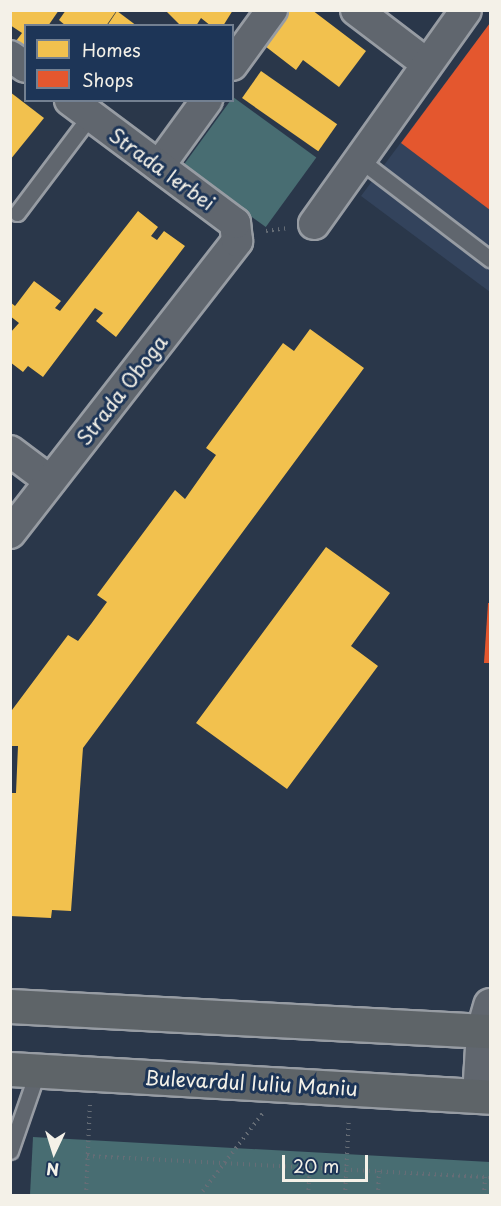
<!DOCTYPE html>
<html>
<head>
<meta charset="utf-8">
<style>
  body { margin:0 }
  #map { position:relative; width:501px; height:1206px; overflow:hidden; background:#2a374a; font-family:"Playpen Sans",sans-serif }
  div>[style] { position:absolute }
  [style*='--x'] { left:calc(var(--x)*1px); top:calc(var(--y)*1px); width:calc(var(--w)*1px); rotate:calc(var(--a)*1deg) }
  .built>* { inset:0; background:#33435c }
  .green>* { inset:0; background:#486d72; transform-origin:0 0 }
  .homes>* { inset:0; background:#f2c14e; transform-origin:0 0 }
  .shops>* { inset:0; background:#e4572e }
  .path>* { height:4px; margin-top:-2px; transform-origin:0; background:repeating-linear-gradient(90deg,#666d76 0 1.5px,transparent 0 6px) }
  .roads { filter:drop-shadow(2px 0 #979ca3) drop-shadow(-2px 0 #979ca3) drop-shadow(0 2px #979ca3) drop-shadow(0 -2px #979ca3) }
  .service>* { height:15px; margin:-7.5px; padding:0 7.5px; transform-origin:7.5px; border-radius:7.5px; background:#60666e }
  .minor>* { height:30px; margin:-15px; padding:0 15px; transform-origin:15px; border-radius:15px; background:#60666e }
  .secondary>* { height:33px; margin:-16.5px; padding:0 16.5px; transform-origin:16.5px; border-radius:16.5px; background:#60666e }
  .primary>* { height:33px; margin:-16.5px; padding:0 16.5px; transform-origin:16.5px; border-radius:16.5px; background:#5e6468 }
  span { translate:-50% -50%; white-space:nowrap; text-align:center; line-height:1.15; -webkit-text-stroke:6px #1d3557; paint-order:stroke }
  .street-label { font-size:20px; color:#f4f1e8 }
  .frame { position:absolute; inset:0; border:12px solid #f4f1e8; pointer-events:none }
  .legend { position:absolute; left:24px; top:24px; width:210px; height:78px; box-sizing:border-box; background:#1d3557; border:2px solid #738091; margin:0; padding:8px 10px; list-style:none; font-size:18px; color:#f4f1e8 }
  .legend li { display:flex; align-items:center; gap:12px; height:30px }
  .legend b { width:30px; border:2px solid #738091 }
  .north { position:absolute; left:24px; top:1122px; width:60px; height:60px; -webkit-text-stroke:4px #1d3557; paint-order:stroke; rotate:184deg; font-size:16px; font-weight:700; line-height:24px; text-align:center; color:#f4f1e8 }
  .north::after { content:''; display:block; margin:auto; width:21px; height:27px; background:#f4f1e8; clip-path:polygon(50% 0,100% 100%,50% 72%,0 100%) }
  .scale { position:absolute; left:282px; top:1155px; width:86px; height:27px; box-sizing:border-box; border:3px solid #f4f1e8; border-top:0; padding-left:8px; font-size:18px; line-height:21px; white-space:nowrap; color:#f4f1e8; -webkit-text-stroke:4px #1d3557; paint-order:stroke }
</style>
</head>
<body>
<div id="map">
  <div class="built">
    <i style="clip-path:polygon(490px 23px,490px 292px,361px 196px)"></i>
  </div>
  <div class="green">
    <i style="left:233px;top:97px;width:103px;height:86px;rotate:36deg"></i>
    <i style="clip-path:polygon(33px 1137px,490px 1162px,490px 1195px,30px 1195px)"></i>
  </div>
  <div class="homes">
    <i style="clip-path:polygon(10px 10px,59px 10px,48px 26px,26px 26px,26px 48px,16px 41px,22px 33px,10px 25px)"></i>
    <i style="clip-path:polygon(66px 10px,117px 10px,106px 26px,66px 26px,59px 20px)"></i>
    <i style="clip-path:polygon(165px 10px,233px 10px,223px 26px,211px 26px,201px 18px,196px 26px,181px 26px)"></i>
    <i style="clip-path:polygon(286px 10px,312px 10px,366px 51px,339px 87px,303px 60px,296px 70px,261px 43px)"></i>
    <i style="clip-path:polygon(117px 11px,137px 26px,107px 26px)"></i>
    <i style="left:261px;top:71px;width:93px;height:33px;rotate:35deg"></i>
    <i style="clip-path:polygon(10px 92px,44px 118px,10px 160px)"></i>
    <i style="clip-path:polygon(138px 211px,158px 227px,151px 236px,157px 240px,164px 231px,185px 246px,116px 337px,96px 321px,103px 313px,95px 308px,43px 377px,28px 366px,23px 372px,10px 362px,10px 333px,19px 323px,10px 316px,10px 302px,15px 306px,34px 281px,61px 301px,55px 308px,60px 311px)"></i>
    <i style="clip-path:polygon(310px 329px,364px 368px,83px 748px,71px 911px,52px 910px,51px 918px,10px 916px,10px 793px,16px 793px,18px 746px,10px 746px,12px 710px,68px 635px,78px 641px,91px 624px,107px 602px,97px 595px,175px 490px,185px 499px,216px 455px,206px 448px,283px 343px,294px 351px)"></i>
    <i style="clip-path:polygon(326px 547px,390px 593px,351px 646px,378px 666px,287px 789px,196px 723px)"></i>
  </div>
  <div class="shops">
    <i style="clip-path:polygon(490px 23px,490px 210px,401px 143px)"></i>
    <i style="clip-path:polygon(488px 603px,490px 603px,490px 663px,484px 663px)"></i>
  </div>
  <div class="path">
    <i style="--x:266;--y:231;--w:22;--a:-8"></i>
    <i style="--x:87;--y:1156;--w:404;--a:3"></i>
    <i style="--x:86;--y:1196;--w:93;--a:-87.5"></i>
    <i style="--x:199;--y:1196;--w:105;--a:-52.4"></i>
    <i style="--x:308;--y:1196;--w:28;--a:-86"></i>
    <i style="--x:345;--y:1196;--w:78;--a:-87.1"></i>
    <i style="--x:378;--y:1196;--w:25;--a:-88"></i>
    <i style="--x:484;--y:1196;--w:19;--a:-87"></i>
  </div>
  <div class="roads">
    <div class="service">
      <i style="--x:359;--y:159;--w:165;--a:37.4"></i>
      <i style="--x:17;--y:213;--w:121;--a:-53"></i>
      <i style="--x:10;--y:1151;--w:86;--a:-70.9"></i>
    </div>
    <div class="minor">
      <i style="--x:356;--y:10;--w:89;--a:37.3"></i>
      <i style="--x:10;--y:56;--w:19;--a:35"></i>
      <i style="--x:232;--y:65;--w:68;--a:-54"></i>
      <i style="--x:159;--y:166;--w:82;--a:-54"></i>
      <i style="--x:314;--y:224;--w:262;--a:-54.6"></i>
      <i style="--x:10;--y:451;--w:50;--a:36.9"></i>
      <i style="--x:10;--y:533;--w:370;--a:-52.1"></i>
      <i style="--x:237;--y:241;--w:18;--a:-96"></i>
      <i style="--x:235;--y:223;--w:206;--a:-143.3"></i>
    </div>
    <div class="secondary">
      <i style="--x:479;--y:1096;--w:66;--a:-86.5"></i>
      <i style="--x:483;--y:1030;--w:26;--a:-74"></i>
    </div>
    <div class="primary">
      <i style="--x:10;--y:1006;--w:481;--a:3"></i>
      <i style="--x:10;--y:1069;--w:481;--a:3.3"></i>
    </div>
  </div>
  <div class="street-label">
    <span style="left:162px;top:169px;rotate:36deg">Strada Ierbei</span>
    <span style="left:122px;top:390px;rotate:-52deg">Strada Oboga</span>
    <span style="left:251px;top:1083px;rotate:3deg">Bulevardul Iuliu Maniu</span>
  </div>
  <div class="frame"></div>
  <ul class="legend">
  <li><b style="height:16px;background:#f2c14e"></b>Homes</li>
  <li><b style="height:16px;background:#e4572e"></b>Shops</li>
  </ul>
  <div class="north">N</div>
  <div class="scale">20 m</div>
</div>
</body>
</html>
